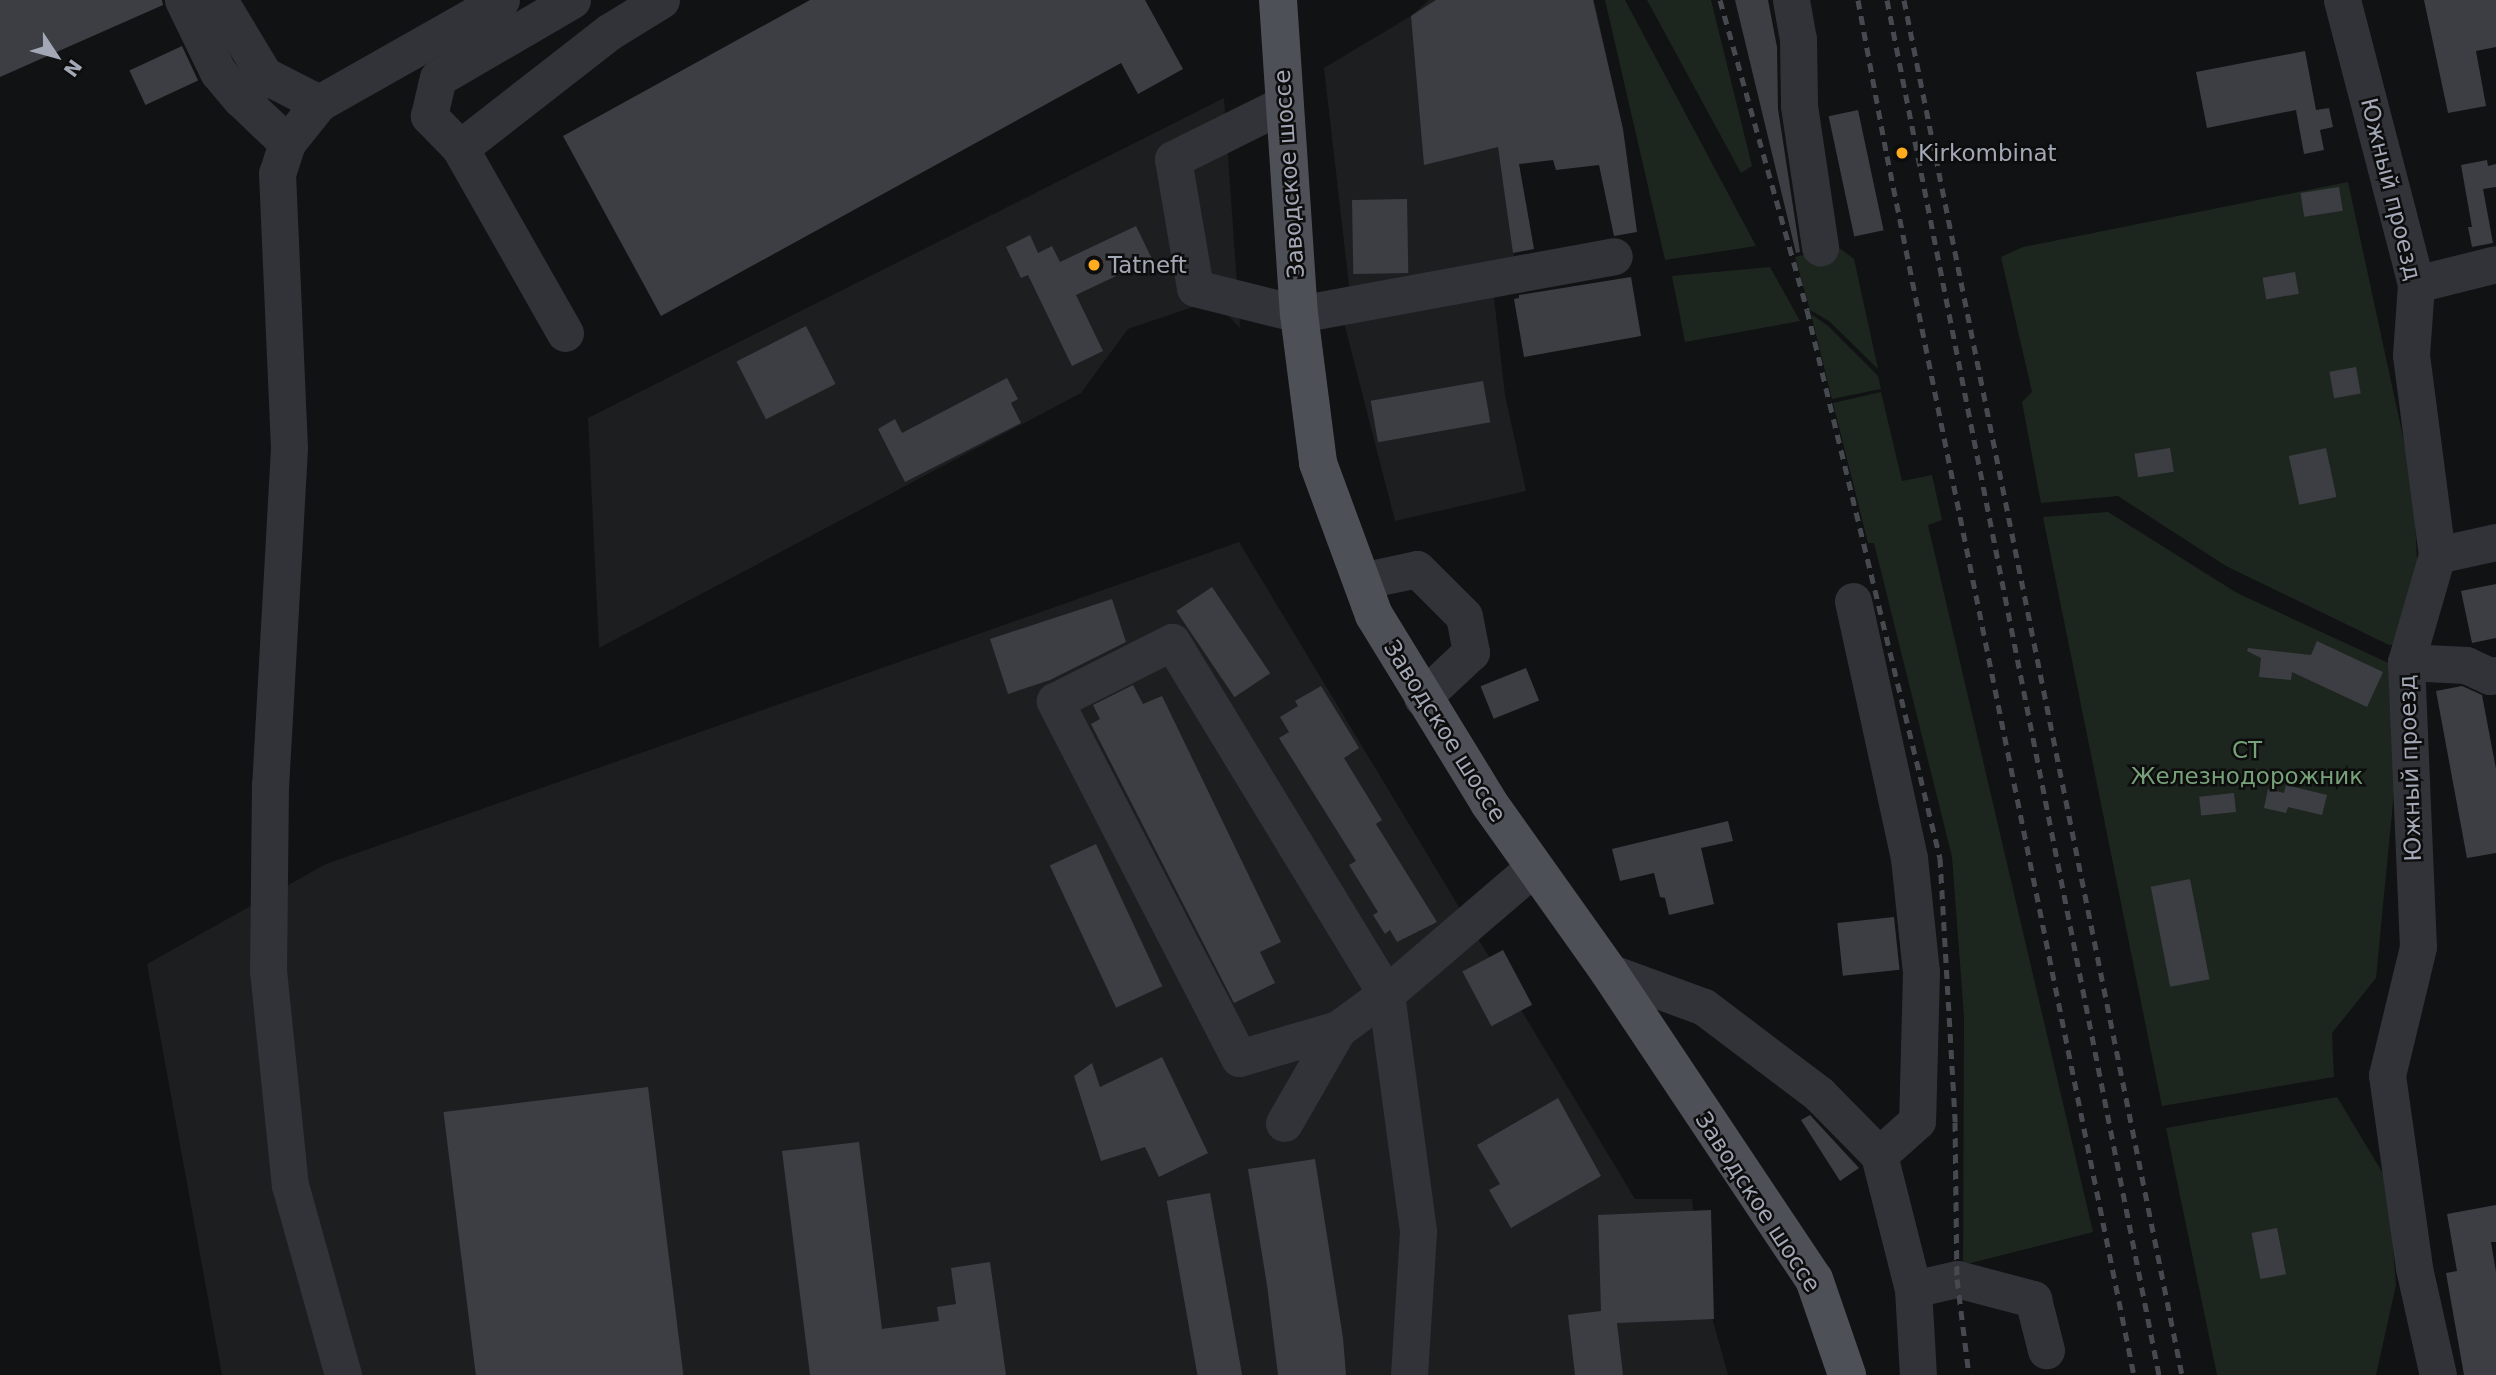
<!DOCTYPE html>
<html>
<head>
<meta charset="utf-8">
<style>
  body { margin:0 }
  #map { position:relative; width:2496px; height:1375px; overflow:hidden; background:#111213; font-family:"DejaVu Sans",sans-serif }
  div>[style] { position:absolute }
  [style*='--x'] { left:calc(var(--x)*1px); top:calc(var(--y)*1px); width:calc(var(--w)*1px); rotate:calc(var(--a)*1deg) }
  .built>* { inset:0; background:#1d1e20 }
  .green>* { inset:0; background:#1d261e }
  .building>* { inset:0; background:#3d3e43; transform-origin:0 0 }
  .minor>* { height:37px; margin:-18.5px; padding:0 18.5px; transform-origin:18.5px; border-radius:18.5px; background:#323339 }
  .major>* { height:38px; margin:-19px; padding:0 19px; transform-origin:19px; border-radius:19px; background:#4e5058 }
  .rail>* { height:5px; margin-top:-2.5px; transform-origin:0; background:repeating-linear-gradient(90deg,#474950 0 9px,transparent 0 16px) }
  .dots>* { width:19px; height:19px; translate:-50% -50%; box-sizing:border-box; border:4px solid #0d0d0e; border-radius:50% }
  span { translate:-50% -50%; white-space:nowrap; text-align:center; line-height:1.15; -webkit-text-stroke:5px #0d0d0e; paint-order:stroke }
  .poi-label { font-size:23px; color:#a2a8b5 }
  .left { translate:0 -50%; text-align:left }
  .street-label { font-size:23px; color:#a2a8b5 }
  .park-label { font-size:23px; color:#77a279 }
  .north { position:absolute; left:21px; top:21px; width:70px; height:70px; -webkit-text-stroke:5px #0d0d0e; paint-order:stroke; rotate:126deg; font-size:19px; font-weight:700; line-height:28px; text-align:center; color:#a2a8b5 }
  .north::after { content:''; display:block; margin:auto; width:24px; height:32px; background:#a2a8b5; clip-path:polygon(50% 0,100% 100%,50% 72%,0 100%) }
</style>
</head>
<body>
<div id="map">
  <div class="built">
    <i style="clip-path:polygon(1429px 0,1594px 0,1623px 129px,1499px 147px,1516px 271px,1350px 294px,1324px 68px,1411px 16px)"></i>
    <i style="clip-path:polygon(1224px 98px,1240px 328px,1213px 300px,1128px 329px,1081px 393px,599px 648px,588px 418px)"></i>
    <i style="clip-path:polygon(1493px 289px,1505px 395px,1526px 491px,1395px 521px,1341px 311px)"></i>
    <i style="clip-path:polygon(1239px 542px,1635px 1199px,1692px 1199px,1699px 1271px,1728px 1375px,222px 1375px,147px 964px,326px 864px)"></i>
  </div>
  <div class="green">
    <i style="clip-path:polygon(1605px 0,1625px 0,1756px 246px,1665px 260px)"></i>
    <i style="clip-path:polygon(1647px 0,1711px 0,1752px 166px,1741px 173px)"></i>
    <i style="clip-path:polygon(2348px 182px,2413px 483px,2418px 579px,2400px 644px,2389px 645px,2226px 566px,2118px 496px,2041px 503px,2022px 402px,2032px 392px,2001px 257px,2023px 247px)"></i>
    <i style="clip-path:polygon(1838px 247px,1854px 259px,1878px 369px,1829px 321px,1810px 310px,1795px 257px)"></i>
    <i style="clip-path:polygon(1770px 267px,1800px 321px,1685px 342px,1672px 276px)"></i>
    <i style="clip-path:polygon(1811px 314px,1827px 325px,1878px 376px,1881px 389px,1832px 399px)"></i>
    <i style="clip-path:polygon(1881px 392px,1902px 481px,1932px 475px,1942px 520px,1928px 525px,2093px 1232px,1963px 1265px,1964px 1017px,1952px 857px,1874px 543px,1868px 543px,1833px 403px)"></i>
    <i style="clip-path:polygon(2108px 512px,2237px 593px,2395px 666px,2401px 720px,2376px 978px,2332px 1033px,2334px 1077px,2162px 1106px,2043px 517px)"></i>
    <i style="clip-path:polygon(2337px 1097px,2388px 1182px,2396px 1285px,2376px 1375px,2217px 1375px,2166px 1128px)"></i>
  </div>
  <div class="building">
    <i style="clip-path:polygon(0 0,162px 0,163px 5px,0 77px)"></i>
    <i style="clip-path:polygon(810px 0,1145px 0,1183px 69px,1138px 94px,1121px 63px,661px 316px,563px 136px)"></i>
    <i style="clip-path:polygon(1436px 0,1593px 0,1623px 129px,1637px 232px,1614px 236px,1599px 165px,1556px 170px,1553px 160px,1519px 164px,1534px 249px,1513px 253px,1498px 147px,1424px 165px,1411px 16px)"></i>
    <i style="clip-path:polygon(1735px 0,1768px 0,1777px 47px,1778px 109px,1800px 252px,1796px 253px)"></i>
    <i style="clip-path:polygon(2424px 0,2496px 0,2496px 47px,2476px 51px,2486px 106px,2448px 113px)"></i>
    <i style="left:182px;top:46px;width:38px;height:58px;rotate:65deg"></i>
    <i style="clip-path:polygon(2305px 51px,2316px 110px,2329px 108px,2333px 127px,2320px 130px,2324px 150px,2304px 154px,2296px 110px,2207px 128px,2196px 72px)"></i>
    <i style="left:1858px;top:110px;width:123px;height:30px;rotate:78deg"></i>
    <i style="clip-path:polygon(2487px 160px,2488px 166px,2496px 164px,2496px 187px,2483px 189px,2493px 243px,2472px 247px,2468px 227px,2472px 227px,2461px 165px)"></i>
    <i style="left:2339px;top:187px;width:24px;height:39px;rotate:81deg"></i>
    <i style="left:1407px;top:199px;width:74px;height:55px;rotate:89deg"></i>
    <i style="clip-path:polygon(1136px 226px,1152px 259px,1076px 295px,1103px 351px,1072px 366px,1028px 275px,1021px 278px,1006px 247px,1030px 235px,1038px 253px,1052px 246px,1060px 262px)"></i>
    <i style="left:2295px;top:272px;width:22px;height:33px;rotate:80deg"></i>
    <i style="clip-path:polygon(1631px 277px,1641px 336px,1524px 357px,1514px 299px,1519px 298px,1519px 295px)"></i>
    <i style="left:806px;top:326px;width:65px;height:78px;rotate:63deg"></i>
    <i style="left:2356px;top:367px;width:27px;height:27px;rotate:80deg"></i>
    <i style="clip-path:polygon(1007px 378px,1018px 399px,1011px 403px,1021px 423px,905px 482px,878px 429px,895px 419px,902px 433px)"></i>
    <i style="left:1483px;top:381px;width:42px;height:114px;rotate:80deg"></i>
    <i style="left:2170px;top:448px;width:24px;height:36px;rotate:81deg"></i>
    <i style="left:2326px;top:448px;width:50px;height:38px;rotate:78deg"></i>
    <i style="clip-path:polygon(2496px 584px,2496px 638px,2472px 643px,2461px 591px)"></i>
    <i style="left:1212px;top:587px;width:104px;height:43px;rotate:56deg"></i>
    <i style="clip-path:polygon(1112px 599px,1126px 642px,1050px 680px,1008px 694px,990px 639px)"></i>
    <i style="clip-path:polygon(2317px 641px,2383px 672px,2367px 707px,2292px 672px,2291px 680px,2259px 677px,2261px 658px,2247px 651px,2248px 648px,2311px 655px)"></i>
    <i style="left:1526px;top:668px;width:35px;height:49px;rotate:68deg"></i>
    <i style="clip-path:polygon(1133px 685px,1143px 704px,1162px 696px,1281px 942px,1260px 952px,1275px 983px,1234px 1003px,1091px 724px,1100px 719px,1093px 705px)"></i>
    <i style="clip-path:polygon(1321px 686px,1359px 748px,1344px 758px,1382px 820px,1376px 824px,1437px 922px,1397px 942px,1390px 930px,1385px 934px,1373px 915px,1378px 912px,1349px 865px,1356px 861px,1279px 738px,1289px 732px,1280px 717px,1298px 706px,1295px 701px)"></i>
    <i style="clip-path:polygon(2462px 686px,2482px 695px,2496px 769px,2496px 853px,2467px 858px,2436px 691px)"></i>
    <i style="clip-path:polygon(2286px 785px,2327px 795px,2322px 815px,2288px 807px,2286px 813px,2264px 808px,2268px 789px,2284px 793px)"></i>
    <i style="left:2234px;top:793px;width:19px;height:35px;rotate:84deg"></i>
    <i style="clip-path:polygon(1728px 821px,1733px 841px,1701px 848px,1714px 904px,1669px 915px,1665px 898px,1660px 897px,1654px 873px,1620px 881px,1612px 849px)"></i>
    <i style="left:1096px;top:844px;width:157px;height:51px;rotate:65deg"></i>
    <i style="left:2190px;top:879px;width:102px;height:40px;rotate:79deg"></i>
    <i style="left:1894px;top:917px;width:53px;height:57px;rotate:84deg"></i>
    <i style="left:1503px;top:950px;width:62px;height:46px;rotate:62deg"></i>
    <i style="clip-path:polygon(1162px 1057px,1208px 1153px,1159px 1177px,1145px 1147px,1101px 1161px,1074px 1076px,1092px 1063px,1100px 1087px)"></i>
    <i style="left:648px;top:1087px;width:290px;height:206px;rotate:83deg"></i>
    <i style="clip-path:polygon(1558px 1098px,1601px 1176px,1511px 1228px,1489px 1190px,1500px 1184px,1477px 1145px)"></i>
    <i style="clip-path:polygon(1810px 1115px,1859px 1168px,1840px 1181px,1801px 1120px)"></i>
    <i style="clip-path:polygon(859px 1142px,882px 1329px,939px 1321px,937px 1307px,956px 1304px,951px 1268px,990px 1262px,1006px 1375px,810px 1375px,782px 1151px)"></i>
    <i style="clip-path:polygon(1315px 1159px,1343px 1338px,1346px 1375px,1278px 1375px,1267px 1285px,1248px 1169px)"></i>
    <i style="left:1210px;top:1193px;width:185px;height:44px;rotate:80deg"></i>
    <i style="clip-path:polygon(2496px 1205px,2496px 1242px,2491px 1242px,2496px 1272px,2496px 1375px,2464px 1375px,2446px 1273px,2457px 1271px,2447px 1214px)"></i>
    <i style="clip-path:polygon(1711px 1210px,1714px 1319px,1617px 1323px,1623px 1375px,1575px 1375px,1568px 1315px,1601px 1311px,1598px 1215px)"></i>
    <i style="left:2277px;top:1228px;width:47px;height:26px;rotate:79deg"></i>
  </div>
  <div class="minor">
    <i style="--x:183;--y:0;--w:80;--a:64.1"></i>
    <i style="--x:218;--y:72;--w:35;--a:50"></i>
    <i style="--x:241;--y:99;--w:33;--a:-46"></i>
    <i style="--x:264;--y:75;--w:62;--a:27"></i>
    <i style="--x:319;--y:103;--w:51;--a:128.7"></i>
    <i style="--x:287;--y:143;--w:32;--a:108"></i>
    <i style="--x:277;--y:173;--w:275;--a:87.5"></i>
    <i style="--x:289;--y:448;--w:337;--a:93.2"></i>
    <i style="--x:270;--y:784;--w:186;--a:90.6"></i>
    <i style="--x:268;--y:970;--w:216;--a:84.2"></i>
    <i style="--x:290;--y:1185;--w:197;--a:74.4"></i>
    <i style="--x:219;--y:0;--w:87;--a:59"></i>
    <i style="--x:1791;--y:0;--w:40;--a:80"></i>
    <i style="--x:1798;--y:39;--w:67;--a:89.1"></i>
    <i style="--x:1799;--y:106;--w:143;--a:81.5"></i>
    <i style="--x:2342;--y:0;--w:293;--a:75.4"></i>
    <i style="--x:2416;--y:284;--w:71;--a:94"></i>
    <i style="--x:2411;--y:355;--w:202;--a:82.6"></i>
    <i style="--x:2437;--y:555;--w:111;--a:106.2"></i>
    <i style="--x:2406;--y:662;--w:285;--a:87.6"></i>
    <i style="--x:2418;--y:947;--w:132;--a:103.6"></i>
    <i style="--x:2387;--y:1075;--w:195;--a:82"></i>
    <i style="--x:2414;--y:1268;--w:110;--a:77.4"></i>
    <i style="--x:241;--y:99;--w:64;--a:43.7"></i>
    <i style="--x:319;--y:103;--w:209;--a:-29.5"></i>
    <i style="--x:1284;--y:104;--w:124;--a:153.6"></i>
    <i style="--x:1173;--y:159;--w:131;--a:80.3"></i>
    <i style="--x:1195;--y:288;--w:107;--a:14"></i>
    <i style="--x:1299;--y:314;--w:320;--a:-10.4"></i>
    <i style="--x:460;--y:148;--w:189;--a:-37.9"></i>
    <i style="--x:609;--y:32;--w:61;--a:-31.6"></i>
    <i style="--x:2416;--y:284;--w:82;--a:-14"></i>
    <i style="--x:565;--y:333;--w:213;--a:-119.6"></i>
    <i style="--x:460;--y:148;--w:45;--a:-134.1"></i>
    <i style="--x:429;--y:116;--w:39;--a:-77"></i>
    <i style="--x:438;--y:78;--w:155;--a:-30.2"></i>
    <i style="--x:2437;--y:555;--w:60;--a:-12.4"></i>
    <i style="--x:1361;--y:581;--w:57;--a:-12.1"></i>
    <i style="--x:1417;--y:569;--w:66;--a:45"></i>
    <i style="--x:1464;--y:616;--w:37;--a:79"></i>
    <i style="--x:1471;--y:652;--w:67;--a:136.8"></i>
    <i style="--x:1853;--y:601;--w:263;--a:77.7"></i>
    <i style="--x:1909;--y:858;--w:115;--a:84"></i>
    <i style="--x:1921;--y:972;--w:149;--a:91.5"></i>
    <i style="--x:1917;--y:1121;--w:51;--a:138.2"></i>
    <i style="--x:2406;--y:662;--w:60;--a:2.9"></i>
    <i style="--x:2466;--y:665;--w:26;--a:25"></i>
    <i style="--x:2490;--y:676;--w:6;--a:-9"></i>
    <i style="--x:1609;--y:972;--w:101;--a:20.2"></i>
    <i style="--x:1704;--y:1007;--w:144;--a:37.1"></i>
    <i style="--x:1819;--y:1094;--w:86;--a:45.5"></i>
    <i style="--x:1879;--y:1155;--w:138;--a:75.8"></i>
    <i style="--x:1913;--y:1289;--w:86;--a:86.7"></i>
    <i style="--x:1338;--y:1029;--w:103;--a:163.7"></i>
    <i style="--x:1239;--y:1058;--w:402;--a:-117.3"></i>
    <i style="--x:1055;--y:701;--w:131;--a:-26.8"></i>
    <i style="--x:1172;--y:642;--w:412;--a:58.7"></i>
    <i style="--x:1386;--y:994;--w:240;--a:82.3"></i>
    <i style="--x:1418;--y:1232;--w:143;--a:93.6"></i>
    <i style="--x:1284;--y:1123;--w:108;--a:-60.1"></i>
    <i style="--x:1338;--y:1029;--w:59;--a:-36.1"></i>
    <i style="--x:1386;--y:994;--w:195;--a:-40.6"></i>
    <i style="--x:1913;--y:1289;--w:45;--a:-12.8"></i>
    <i style="--x:1957;--y:1279;--w:79;--a:14.7"></i>
    <i style="--x:2033;--y:1299;--w:53;--a:75.7"></i>
  </div>
  <div class="major">
    <i style="--x:1278;--y:0;--w:315;--a:86.2"></i>
    <i style="--x:1299;--y:314;--w:150;--a:82.7"></i>
    <i style="--x:1318;--y:463;--w:162;--a:69.8"></i>
    <i style="--x:1374;--y:615;--w:220;--a:58.5"></i>
    <i style="--x:1489;--y:803;--w:207;--a:54.6"></i>
    <i style="--x:1609;--y:972;--w:369;--a:56.3"></i>
    <i style="--x:1814;--y:1279;--w:102;--a:71"></i>
  </div>
  <div class="rail">
    <i style="--x:1720;--y:0;--w:322;--a:74.3"></i>
    <i style="--x:1807;--y:310;--w:564;--a:76.36"></i>
    <i style="--x:1940;--y:858;--w:264;--a:86.7"></i>
    <i style="--x:1955;--y:1122;--w:157;--a:89.3"></i>
    <i style="--x:1957;--y:1279;--w:97;--a:82.9"></i>
    <i style="--x:1858;--y:0;--w:159;--a:79.5"></i>
    <i style="--x:1887;--y:156;--w:1244;--a:78.55"></i>
    <i style="--x:1887;--y:0;--w:1402;--a:78.81"></i>
    <i style="--x:1904;--y:0;--w:1403;--a:78.57"></i>
  </div>
  <div class="dots">
    <i style="left:1902px;top:153px;background:#ffad1e"></i>
    <i style="left:1094px;top:265px;background:#ffad1e"></i>
  </div>
  <div class="poi-label">
    <span class="left" style="left:1918px;top:153px">Kirkombinat</span>
    <span class="left" style="left:1108px;top:265px">Tatneft</span>
  </div>
  <div class="street-label">
    <span style="left:1289px;top:174px;rotate:-94deg">Заводское шоссе</span>
    <span style="left:2391px;top:189px;rotate:76deg">Южный проезд</span>
    <span style="left:1445px;top:731px;rotate:58deg">Заводское шоссе</span>
    <span style="left:2410px;top:768px;rotate:-92deg">Южный проезд</span>
    <span style="left:1758px;top:1202px;rotate:57deg">Заводское шоссе</span>
  </div>
  <div class="park-label">
    <span style="left:2247px;top:763px">СТ<br>Железнодорожник</span>
  </div>
  <div class="north">N</div>
</div>
</body>
</html>
